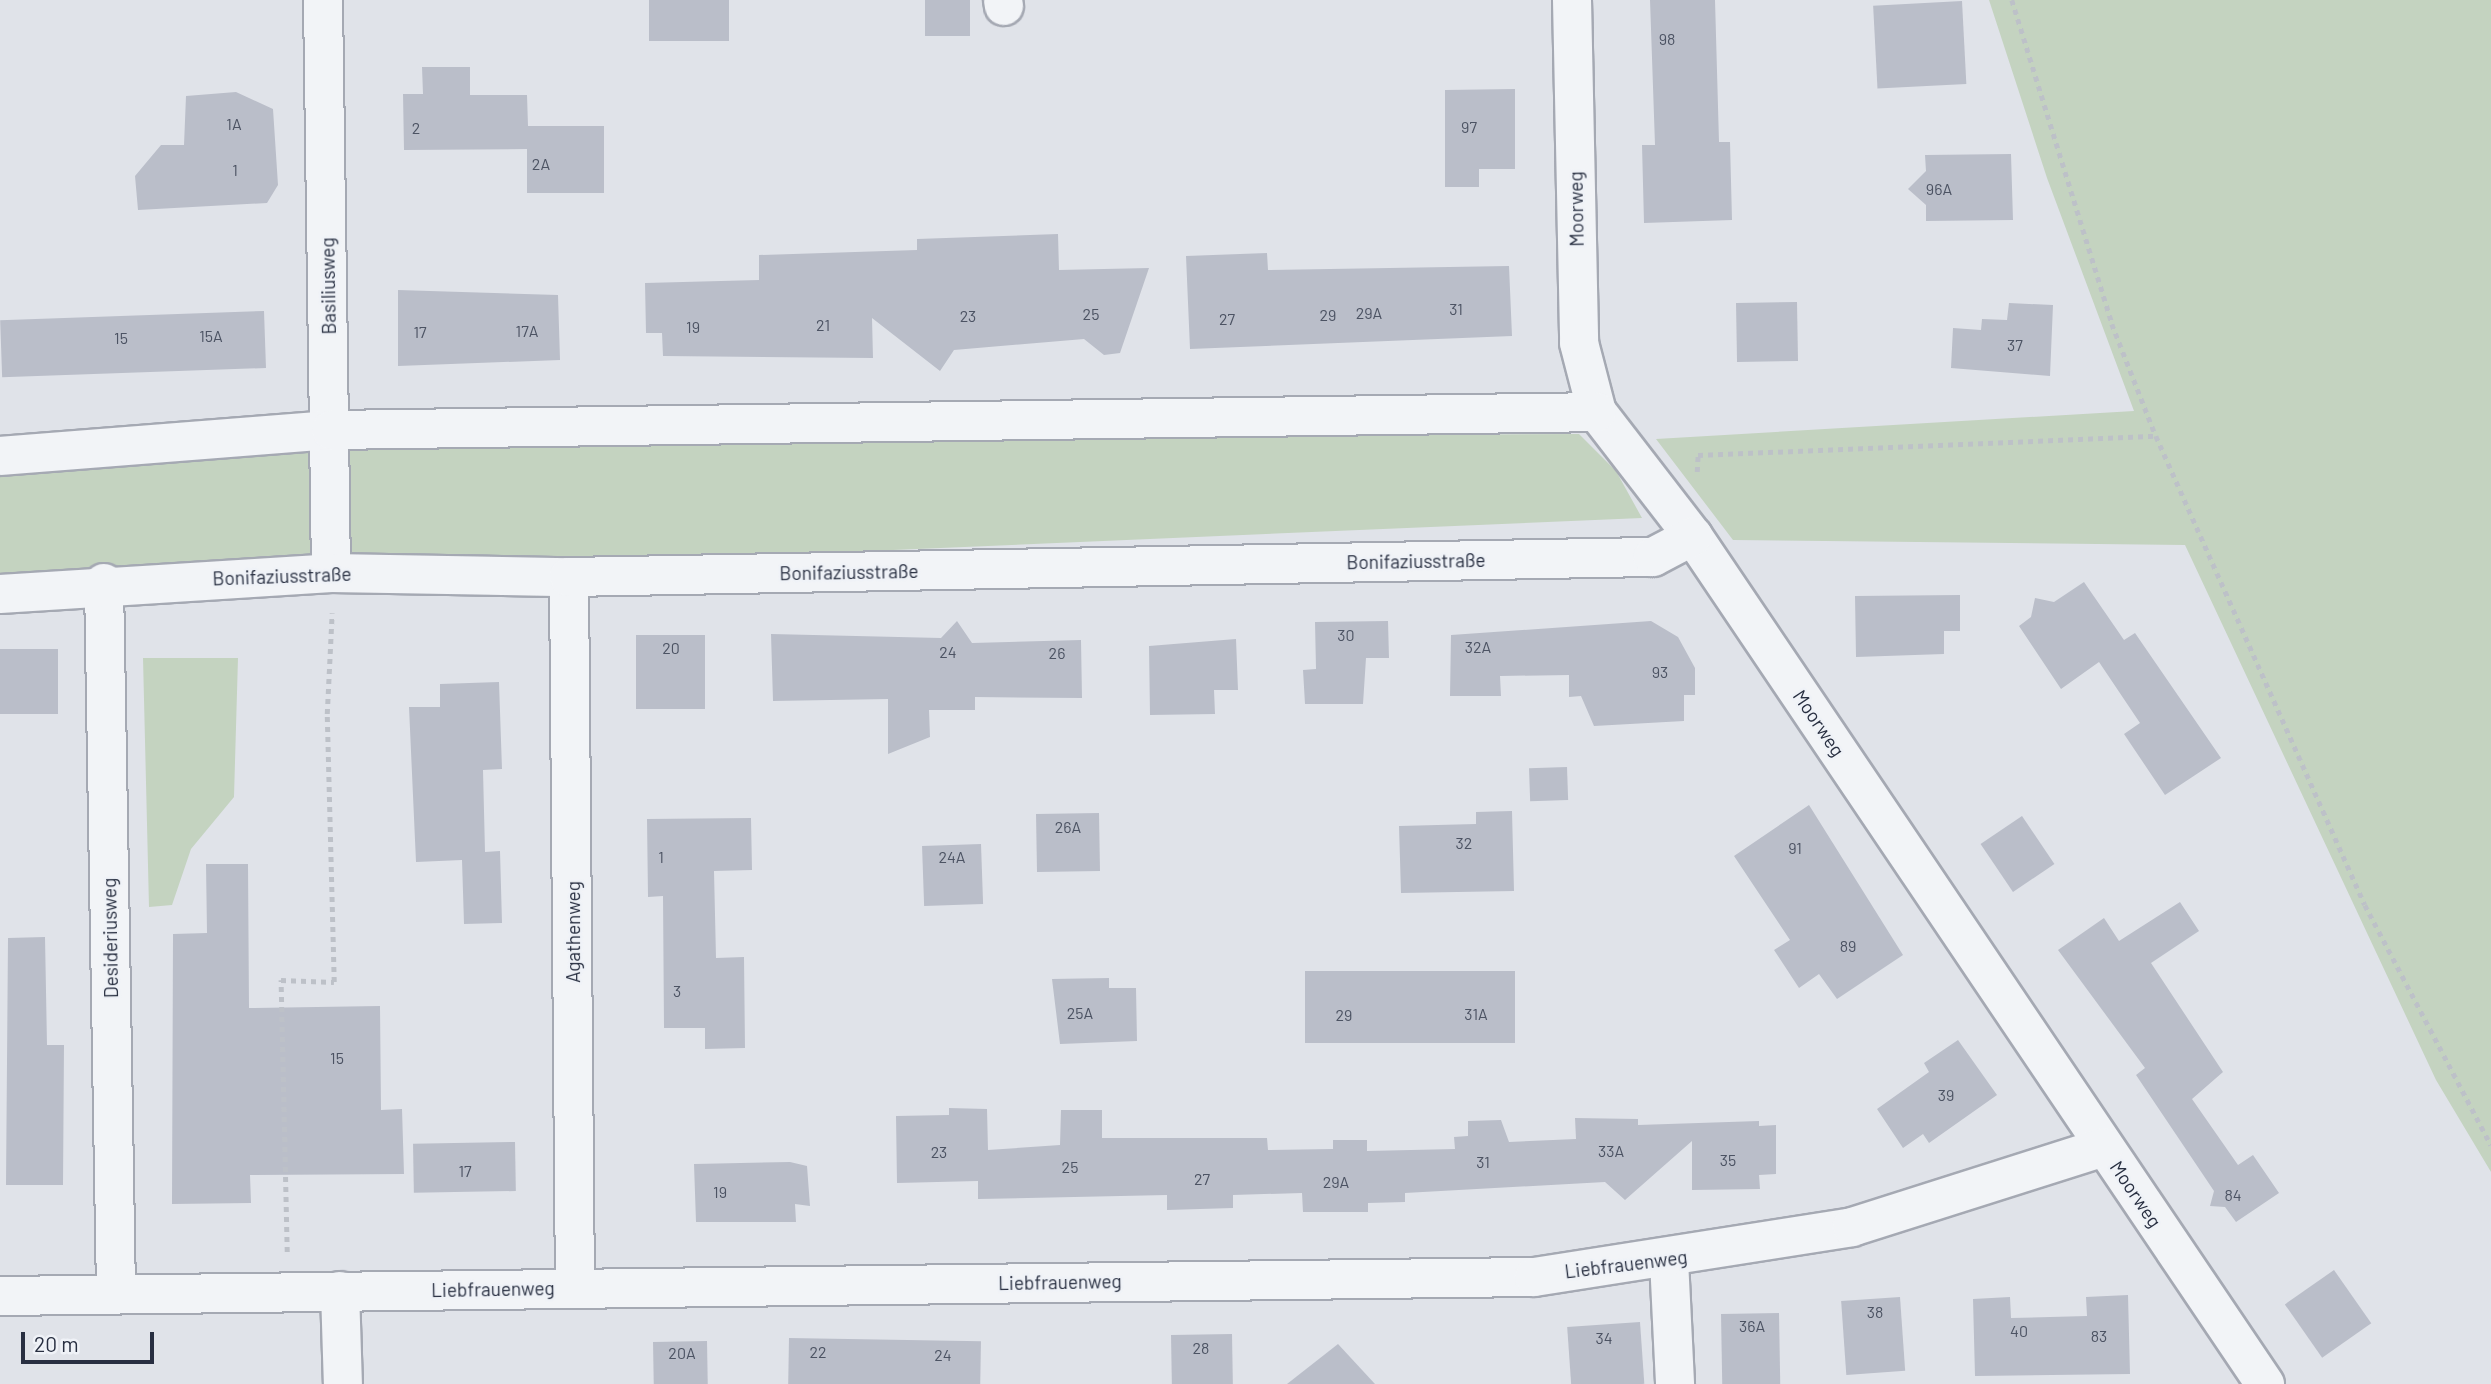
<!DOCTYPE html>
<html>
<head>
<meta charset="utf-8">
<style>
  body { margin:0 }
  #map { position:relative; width:2491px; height:1384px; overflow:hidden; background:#e0e3e9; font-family:Barlow,sans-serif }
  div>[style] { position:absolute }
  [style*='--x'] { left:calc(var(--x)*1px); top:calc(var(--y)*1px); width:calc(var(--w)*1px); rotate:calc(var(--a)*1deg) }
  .green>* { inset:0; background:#c4d3c0 }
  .building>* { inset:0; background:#babec9; transform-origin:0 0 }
  .path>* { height:4.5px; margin-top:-2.25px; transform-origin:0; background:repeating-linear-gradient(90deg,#bdc1c8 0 5px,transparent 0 10px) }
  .roads { filter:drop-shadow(2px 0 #a5a9b3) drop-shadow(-2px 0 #a5a9b3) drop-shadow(0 2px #a5a9b3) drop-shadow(0 -2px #a5a9b3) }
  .minor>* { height:38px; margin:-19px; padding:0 19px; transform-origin:19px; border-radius:19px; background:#f2f4f7 }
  span { translate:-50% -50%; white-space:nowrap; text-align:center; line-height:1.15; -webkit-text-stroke:5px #eff2f7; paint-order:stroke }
  .number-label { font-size:16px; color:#4c5363 }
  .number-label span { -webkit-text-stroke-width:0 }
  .street-label { font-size:19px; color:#282f41 }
  .scale { position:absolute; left:21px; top:1332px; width:133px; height:32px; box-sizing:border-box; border:4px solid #282f41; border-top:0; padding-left:9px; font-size:21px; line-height:24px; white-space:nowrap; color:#282f41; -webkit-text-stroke:5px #eff2f7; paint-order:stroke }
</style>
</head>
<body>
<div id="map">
  <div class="green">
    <i style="clip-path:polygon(1989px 0,2491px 0,2491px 1172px,2436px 1080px,2185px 545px,1733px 540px,1656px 439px,2134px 411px,2047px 178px)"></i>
    <i style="clip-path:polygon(1579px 434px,1616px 471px,1642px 518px,564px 564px,90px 569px,0 578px,0 468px,360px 441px)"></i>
    <i style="clip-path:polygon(143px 658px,238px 658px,234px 797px,191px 849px,172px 905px,149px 907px)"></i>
  </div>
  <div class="building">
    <i style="left:649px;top:0;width:80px;height:41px"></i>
    <i style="left:925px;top:0;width:45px;height:36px"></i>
    <i style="clip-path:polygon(1650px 0,1715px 0,1719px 142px,1730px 142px,1732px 220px,1644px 223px,1642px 145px,1655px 145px)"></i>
    <i style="left:1962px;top:1px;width:83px;height:89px;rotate:87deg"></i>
    <i style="clip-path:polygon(422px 67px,470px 67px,470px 95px,527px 95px,528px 126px,604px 126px,604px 193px,527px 193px,527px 149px,404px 150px,403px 94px,423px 94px)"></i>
    <i style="clip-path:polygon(1515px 89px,1515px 169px,1479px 169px,1479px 187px,1445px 187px,1445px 90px)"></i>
    <i style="clip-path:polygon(236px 92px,273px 109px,278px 185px,267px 203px,138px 210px,135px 176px,161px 145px,184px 145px,186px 96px)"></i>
    <i style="clip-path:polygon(2011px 154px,2013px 220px,1926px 221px,1926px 205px,1908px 189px,1926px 171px,1925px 155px)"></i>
    <i style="clip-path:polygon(1058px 234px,1059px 270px,1149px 268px,1120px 353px,1104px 355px,1084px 339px,954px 350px,940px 371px,872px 318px,873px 358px,663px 356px,662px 333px,646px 333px,645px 283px,759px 280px,759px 255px,917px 250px,917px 239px)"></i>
    <i style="clip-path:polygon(1267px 253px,1268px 270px,1509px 266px,1512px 336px,1190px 349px,1186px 256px)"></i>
    <i style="clip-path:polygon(398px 290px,558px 295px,560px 360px,398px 366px)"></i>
    <i style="left:1797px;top:302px;width:59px;height:61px;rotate:89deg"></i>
    <i style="clip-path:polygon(2009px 303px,2053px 305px,2050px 376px,1951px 368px,1953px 328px,1981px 330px,1982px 319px,2007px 320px)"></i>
    <i style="left:264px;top:311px;width:57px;height:264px;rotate:88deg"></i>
    <i style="clip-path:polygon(2084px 582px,2124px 640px,2135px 633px,2221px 758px,2165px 795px,2124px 734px,2140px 723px,2099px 662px,2061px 689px,2019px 626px,2031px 617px,2035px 598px,2054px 602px)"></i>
    <i style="clip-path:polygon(1960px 595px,1960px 631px,1944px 631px,1944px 654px,1856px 657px,1855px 596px)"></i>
    <i style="clip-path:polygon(957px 621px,972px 643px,1081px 640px,1082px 698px,975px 697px,975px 710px,929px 710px,930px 737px,888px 754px,888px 699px,773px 701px,771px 634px,941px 638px)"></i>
    <i style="clip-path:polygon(1388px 621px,1389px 658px,1366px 658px,1363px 704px,1305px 704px,1303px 670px,1316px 669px,1315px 622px)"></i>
    <i style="clip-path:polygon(1651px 621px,1678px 637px,1695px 668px,1695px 695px,1684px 695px,1684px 721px,1594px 726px,1581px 696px,1569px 697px,1569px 675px,1500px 676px,1501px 696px,1450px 696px,1451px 635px)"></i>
    <i style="left:636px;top:635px;width:69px;height:74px"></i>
    <i style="clip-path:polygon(1236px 639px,1238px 690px,1214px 690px,1215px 714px,1150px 715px,1149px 646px)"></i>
    <i style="left:0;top:649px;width:58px;height:65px"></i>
    <i style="clip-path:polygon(499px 682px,502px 769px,483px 770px,485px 852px,500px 851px,502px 923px,464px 924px,462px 860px,416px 862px,409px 707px,440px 707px,440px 684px)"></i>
    <i style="left:1567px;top:767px;width:33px;height:38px;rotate:88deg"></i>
    <i style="clip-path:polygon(1809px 805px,1903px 955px,1837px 999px,1819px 974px,1799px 988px,1774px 950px,1790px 940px,1734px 856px)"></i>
    <i style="clip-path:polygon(1512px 811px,1514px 891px,1401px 893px,1399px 826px,1476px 824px,1476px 812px)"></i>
    <i style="left:1099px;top:813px;width:58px;height:63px;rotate:89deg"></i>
    <i style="left:2022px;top:816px;width:58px;height:50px;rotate:56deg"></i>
    <i style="clip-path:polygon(751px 818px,752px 870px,714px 871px,716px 958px,744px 957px,745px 1048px,705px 1049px,705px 1028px,664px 1028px,663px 896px,648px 897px,647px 819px)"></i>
    <i style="left:981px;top:844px;width:60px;height:59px;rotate:88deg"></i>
    <i style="clip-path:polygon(206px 864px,248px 864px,249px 1008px,380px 1006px,381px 1110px,402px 1109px,404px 1174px,250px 1175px,251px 1203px,172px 1204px,173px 934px,207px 933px)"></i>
    <i style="clip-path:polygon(2180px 902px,2199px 931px,2151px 963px,2223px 1072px,2192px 1099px,2238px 1165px,2253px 1155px,2279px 1193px,2236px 1222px,2225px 1207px,2210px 1206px,2214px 1191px,2136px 1075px,2145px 1068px,2058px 950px,2104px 918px,2119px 941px)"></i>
    <i style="clip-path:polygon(45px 937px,47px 1045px,64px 1045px,63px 1185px,6px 1185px,8px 938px)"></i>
    <i style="left:1515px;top:971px;width:72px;height:210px;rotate:90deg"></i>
    <i style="clip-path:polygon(1109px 978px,1109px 988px,1136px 988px,1137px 1041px,1060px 1044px,1052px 979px)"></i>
    <i style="clip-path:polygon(1958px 1040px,1997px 1095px,1929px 1143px,1923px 1134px,1903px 1148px,1877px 1109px,1929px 1072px,1924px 1063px)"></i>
    <i style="clip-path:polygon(949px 1108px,987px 1109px,988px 1150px,1060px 1145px,1061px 1110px,1102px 1110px,1102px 1138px,1267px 1138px,1268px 1150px,1333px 1149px,1333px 1140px,1367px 1140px,1367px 1151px,1455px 1149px,1454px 1137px,1468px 1136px,1468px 1121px,1501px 1120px,1509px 1142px,1576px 1139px,1575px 1118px,1638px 1119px,1638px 1125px,1759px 1121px,1759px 1126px,1776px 1125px,1776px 1174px,1759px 1175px,1760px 1189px,1692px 1190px,1692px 1141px,1625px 1200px,1605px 1182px,1405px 1193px,1405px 1202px,1368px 1203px,1368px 1212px,1303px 1212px,1302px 1193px,1233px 1195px,1233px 1208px,1167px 1210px,1167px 1195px,978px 1199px,978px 1181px,897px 1183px,896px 1116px,949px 1115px)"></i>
    <i style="left:515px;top:1142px;width:49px;height:102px;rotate:89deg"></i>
    <i style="clip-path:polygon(790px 1162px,807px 1166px,810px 1206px,795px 1204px,796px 1222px,696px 1222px,694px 1164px)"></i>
    <i style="left:2334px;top:1270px;width:65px;height:60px;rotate:55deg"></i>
    <i style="clip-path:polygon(2128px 1295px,2130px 1374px,1975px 1376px,1973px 1299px,2010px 1297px,2011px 1318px,2087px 1316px,2086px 1297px)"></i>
    <i style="left:1900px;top:1297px;width:74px;height:59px;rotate:86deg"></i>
    <i style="left:1779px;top:1313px;width:71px;height:58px;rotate:89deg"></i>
    <i style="left:1640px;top:1322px;width:62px;height:73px;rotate:86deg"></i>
    <i style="left:1232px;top:1334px;width:50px;height:61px;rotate:89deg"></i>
    <i style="left:789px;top:1338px;width:192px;height:46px;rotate:1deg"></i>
    <i style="left:707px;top:1341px;width:43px;height:54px;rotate:89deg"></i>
    <i style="clip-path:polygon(1338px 1344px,1375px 1384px,1287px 1384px)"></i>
  </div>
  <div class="path">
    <i style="--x:2012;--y:0;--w:339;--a:72.8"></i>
    <i style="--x:2112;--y:324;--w:120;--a:68.6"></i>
    <i style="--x:2156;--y:436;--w:513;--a:65.98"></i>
    <i style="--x:2365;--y:905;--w:271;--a:62.3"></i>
    <i style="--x:1697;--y:472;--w:17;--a:-87"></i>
    <i style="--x:1698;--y:455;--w:458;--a:-2.4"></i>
    <i style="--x:287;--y:1252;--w:272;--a:-91.3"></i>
    <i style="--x:281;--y:980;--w:53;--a:2.2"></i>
    <i style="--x:334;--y:982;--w:268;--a:-91.5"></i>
    <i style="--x:327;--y:714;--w:101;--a:-87.2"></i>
  </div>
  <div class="roads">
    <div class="minor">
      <i style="--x:323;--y:0;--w:573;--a:89.2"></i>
      <i style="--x:1003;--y:0;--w:6;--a:81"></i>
      <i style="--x:1572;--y:0;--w:343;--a:88.8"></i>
      <i style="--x:1579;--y:343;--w:71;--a:75.4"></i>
      <i style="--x:1597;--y:412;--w:157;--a:52.3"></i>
      <i style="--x:1693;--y:536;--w:1023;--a:56"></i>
      <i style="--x:0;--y:456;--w:332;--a:-4.5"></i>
      <i style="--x:331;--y:430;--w:1266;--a:-0.81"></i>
      <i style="--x:569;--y:577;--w:711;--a:89.52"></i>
      <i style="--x:104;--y:583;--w:710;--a:89.03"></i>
      <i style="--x:0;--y:594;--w:332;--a:-3.6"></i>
      <i style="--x:331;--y:573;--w:238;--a:1"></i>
      <i style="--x:569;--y:577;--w:1084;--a:-1.06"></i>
      <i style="--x:1653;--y:557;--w:45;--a:-27.7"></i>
      <i style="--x:1669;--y:1260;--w:124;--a:87.2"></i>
      <i style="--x:340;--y:1291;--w:93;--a:88.2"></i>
      <i style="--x:0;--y:1296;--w:1534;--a:-0.71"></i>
      <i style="--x:1534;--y:1277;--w:322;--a:-8.9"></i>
      <i style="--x:1852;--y:1227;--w:264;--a:-17.6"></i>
    </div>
  </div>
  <div class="number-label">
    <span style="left:1667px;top:39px">98</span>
    <span style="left:234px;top:124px">1A</span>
    <span style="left:1469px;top:127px">97</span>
    <span style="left:416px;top:128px">2</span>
    <span style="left:541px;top:164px">2A</span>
    <span style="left:235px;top:170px">1</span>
    <span style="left:1939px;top:189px">96A</span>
    <span style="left:1456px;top:309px">31</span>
    <span style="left:1369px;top:313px">29A</span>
    <span style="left:1091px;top:314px">25</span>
    <span style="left:1328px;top:315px">29</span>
    <span style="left:968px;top:316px">23</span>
    <span style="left:1227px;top:319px">27</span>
    <span style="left:823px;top:325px">21</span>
    <span style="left:693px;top:327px">19</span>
    <span style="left:527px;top:331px">17A</span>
    <span style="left:420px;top:332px">17</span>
    <span style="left:211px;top:336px">15A</span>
    <span style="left:121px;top:338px">15</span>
    <span style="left:2015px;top:345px">37</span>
    <span style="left:1346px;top:635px">30</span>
    <span style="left:1478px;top:647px">32A</span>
    <span style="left:671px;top:648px">20</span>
    <span style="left:948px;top:652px">24</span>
    <span style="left:1057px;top:653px">26</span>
    <span style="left:1660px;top:672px">93</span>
    <span style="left:1068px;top:827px">26A</span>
    <span style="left:1464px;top:843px">32</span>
    <span style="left:1795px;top:848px">91</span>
    <span style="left:661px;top:857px">1</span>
    <span style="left:952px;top:857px">24A</span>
    <span style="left:1848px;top:946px">89</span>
    <span style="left:677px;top:991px">3</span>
    <span style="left:1080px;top:1013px">25A</span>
    <span style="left:1476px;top:1014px">31A</span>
    <span style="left:1344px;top:1015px">29</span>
    <span style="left:337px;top:1058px">15</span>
    <span style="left:1946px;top:1095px">39</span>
    <span style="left:1611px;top:1151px">33A</span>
    <span style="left:939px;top:1152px">23</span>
    <span style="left:1728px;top:1160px">35</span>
    <span style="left:1483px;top:1162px">31</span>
    <span style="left:1070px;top:1167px">25</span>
    <span style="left:465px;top:1171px">17</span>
    <span style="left:1202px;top:1179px">27</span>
    <span style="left:1336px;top:1182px">29A</span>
    <span style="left:720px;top:1192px">19</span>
    <span style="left:2233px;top:1195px">84</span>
    <span style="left:1875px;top:1312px">38</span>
    <span style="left:1752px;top:1326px">36A</span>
    <span style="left:2019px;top:1331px">40</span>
    <span style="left:2099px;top:1336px">83</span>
    <span style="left:1604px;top:1338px">34</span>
    <span style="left:1201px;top:1348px">28</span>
    <span style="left:818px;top:1352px">22</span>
    <span style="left:682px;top:1353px">20A</span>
    <span style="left:943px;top:1355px">24</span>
  </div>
  <div class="street-label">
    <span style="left:1576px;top:209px;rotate:-91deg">Moorweg</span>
    <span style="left:328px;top:286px;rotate:-91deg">Basiliusweg</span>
    <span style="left:1416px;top:561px;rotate:-1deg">Bonifaziusstraße</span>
    <span style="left:849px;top:572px;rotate:-1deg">Bonifaziusstraße</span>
    <span style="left:282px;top:576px;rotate:-2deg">Bonifaziusstraße</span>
    <span style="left:1819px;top:723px;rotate:56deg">Moorweg</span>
    <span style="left:573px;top:932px;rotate:-90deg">Agathenweg</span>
    <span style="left:110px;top:938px;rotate:-91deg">Desideriusweg</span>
    <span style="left:2136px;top:1194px;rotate:56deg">Moorweg</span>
    <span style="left:1626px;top:1264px;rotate:-7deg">Liebfrauenweg</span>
    <span style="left:1060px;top:1282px;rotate:-1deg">Liebfrauenweg</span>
    <span style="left:493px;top:1289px;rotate:-1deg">Liebfrauenweg</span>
  </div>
  <div class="scale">20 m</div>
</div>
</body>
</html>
